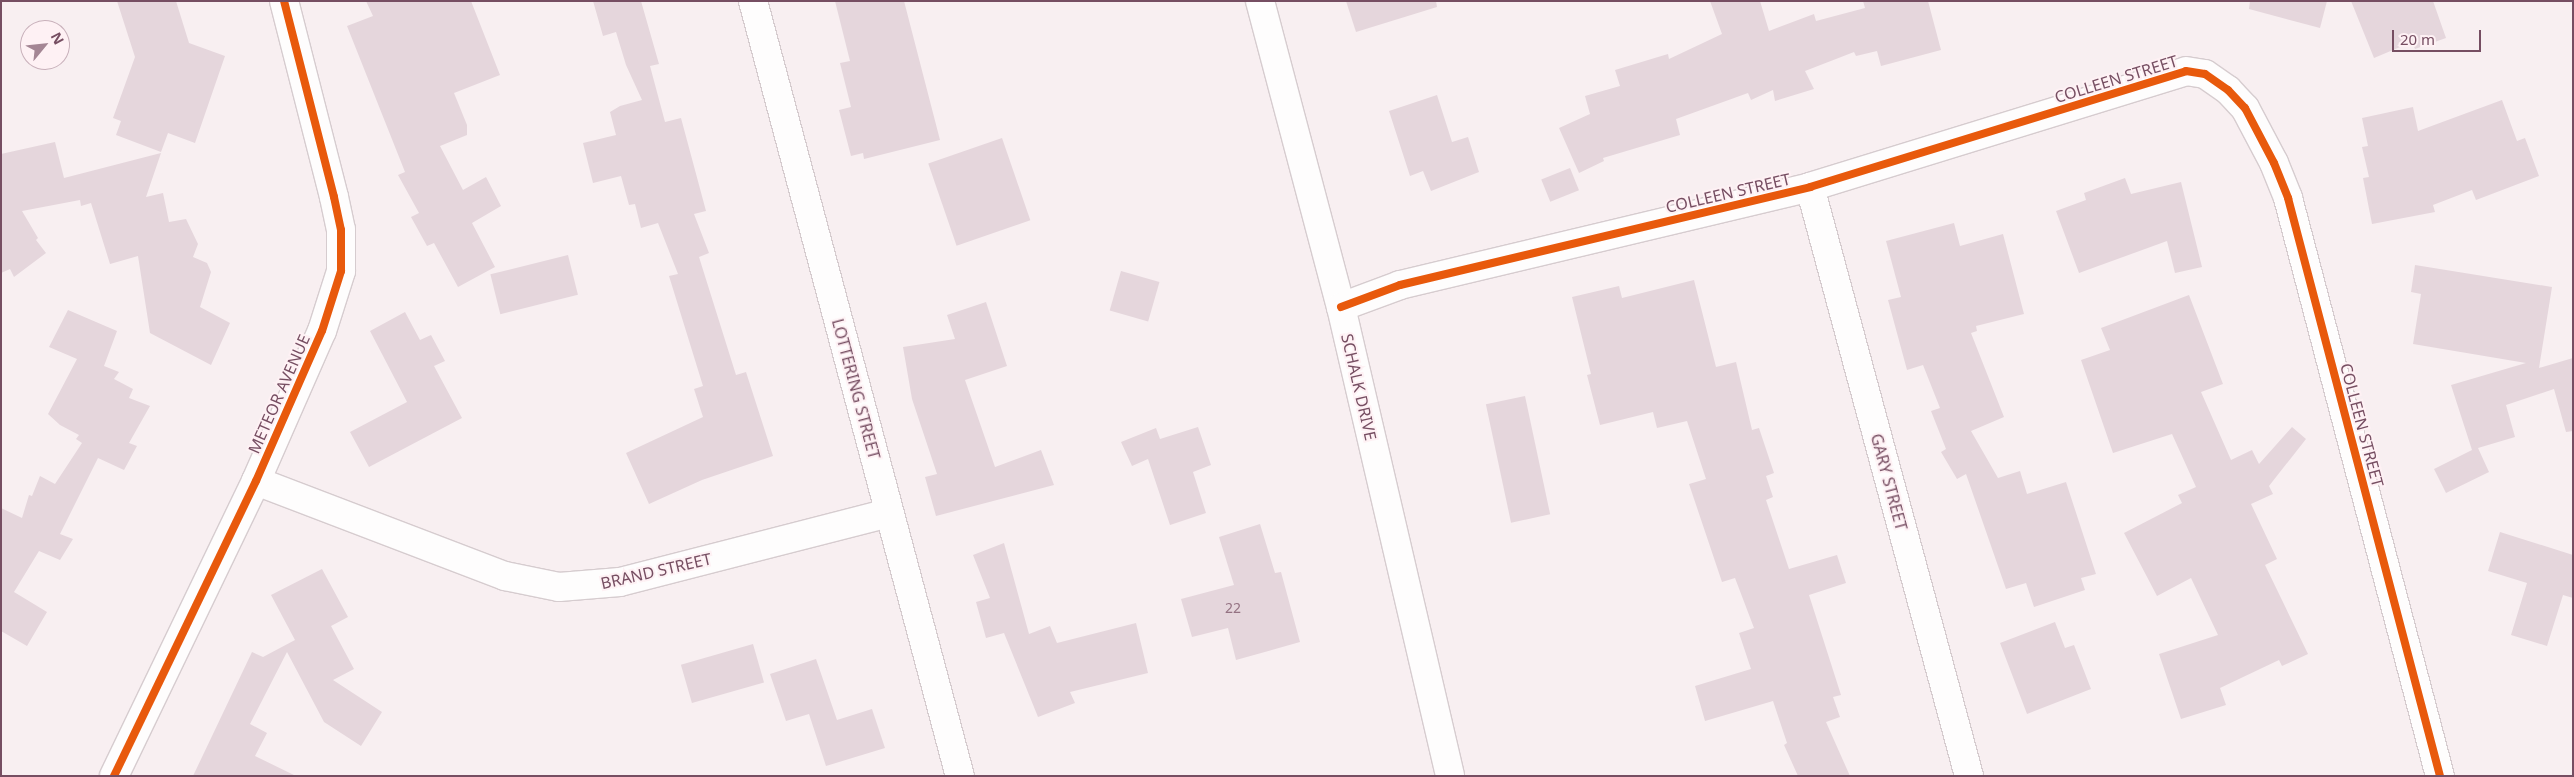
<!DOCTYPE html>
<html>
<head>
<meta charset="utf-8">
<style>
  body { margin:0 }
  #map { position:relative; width:2574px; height:777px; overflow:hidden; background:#f8eff1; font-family:"Noto Sans",sans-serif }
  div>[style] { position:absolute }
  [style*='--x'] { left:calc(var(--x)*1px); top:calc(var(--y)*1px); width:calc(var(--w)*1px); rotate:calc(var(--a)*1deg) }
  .building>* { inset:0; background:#e5d6dc; transform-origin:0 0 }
  .roads { filter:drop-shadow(1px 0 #d6cccf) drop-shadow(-1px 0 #d6cccf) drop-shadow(0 1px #d6cccf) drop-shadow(0 -1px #d6cccf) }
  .minor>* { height:28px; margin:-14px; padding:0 14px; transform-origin:14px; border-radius:14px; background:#fefdfd }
  .cycleway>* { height:8px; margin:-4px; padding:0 4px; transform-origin:4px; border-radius:4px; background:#e8590c }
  span { translate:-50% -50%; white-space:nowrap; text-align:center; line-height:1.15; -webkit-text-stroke:4px #fef1f4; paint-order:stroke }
  .number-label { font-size:14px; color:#947282 }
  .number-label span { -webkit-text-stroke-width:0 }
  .street-label { font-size:16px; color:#764e62 }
  .frame { position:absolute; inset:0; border:2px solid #764e62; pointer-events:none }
  .north { position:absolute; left:20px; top:20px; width:50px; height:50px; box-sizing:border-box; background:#fef1f4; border:1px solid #c8b0ba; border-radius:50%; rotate:62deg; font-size:14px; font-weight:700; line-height:20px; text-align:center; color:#764e62 }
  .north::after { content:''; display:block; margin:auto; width:18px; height:22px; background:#a48694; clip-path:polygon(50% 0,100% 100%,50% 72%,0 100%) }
  .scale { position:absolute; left:2392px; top:30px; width:89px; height:22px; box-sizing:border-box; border:2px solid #764e62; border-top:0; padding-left:6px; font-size:15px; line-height:18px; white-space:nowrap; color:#764e62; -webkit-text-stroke:4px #fef1f4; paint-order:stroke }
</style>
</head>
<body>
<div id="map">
  <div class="building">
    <i style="clip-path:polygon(117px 1px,176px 1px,189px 43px,225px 56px,195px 143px,168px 133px,161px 152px,116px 135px,121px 121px,113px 118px,135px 57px)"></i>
    <i style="clip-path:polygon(366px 1px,471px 1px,500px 75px,454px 93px,467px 125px,467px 135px,440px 146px,463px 190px,486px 177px,501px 206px,472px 223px,495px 267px,458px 287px,434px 243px,427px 246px,411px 217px,419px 213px,398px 175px,405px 172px,347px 26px,373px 16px)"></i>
    <i style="clip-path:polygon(593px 1px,641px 1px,659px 64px,650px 66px,665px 122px,681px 118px,706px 211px,694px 214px,709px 253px,699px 257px,736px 375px,746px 372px,773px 456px,702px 480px,649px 504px,626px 453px,703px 417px,694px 389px,703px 386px,669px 276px,678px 274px,658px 223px,641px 228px,635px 204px,629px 205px,621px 176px,593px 183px,583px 143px,616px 135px,610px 112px,620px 106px,642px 100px,626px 65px,616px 32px,603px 36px)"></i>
    <i style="clip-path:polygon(835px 1px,904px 1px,940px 140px,864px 159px,863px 153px,851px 156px,839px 110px,851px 107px,840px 63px,850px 61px)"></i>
    <i style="clip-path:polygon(1346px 1px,1436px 1px,1437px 7px,1356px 32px)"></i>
    <i style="clip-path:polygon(1710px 1px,1760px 1px,1769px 31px,1814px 14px,1816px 21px,1865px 8px,1863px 1px,1928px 1px,1941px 50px,1881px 66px,1877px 51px,1856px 56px,1854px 52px,1805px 71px,1814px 89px,1775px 101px,1773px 90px,1751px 100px,1748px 93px,1676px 119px,1680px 135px,1603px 158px,1604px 161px,1579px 173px,1559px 128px,1590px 114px,1585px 96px,1620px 86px,1615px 70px,1668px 54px,1669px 59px,1722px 34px)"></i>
    <i style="clip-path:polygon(2250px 1px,2327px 1px,2320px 28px,2249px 9px)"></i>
    <i style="clip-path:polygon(2351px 1px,2433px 1px,2446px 38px,2415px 49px,2412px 42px,2374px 58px)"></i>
    <i style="clip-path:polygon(1437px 95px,1452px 142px,1468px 137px,1479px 172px,1431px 191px,1423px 171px,1410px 176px,1389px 111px)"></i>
    <i style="clip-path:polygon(2502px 100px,2517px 141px,2525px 138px,2539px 176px,2476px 200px,2472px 190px,2433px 205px,2435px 212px,2372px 224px,2363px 178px,2369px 177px,2362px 147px,2368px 146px,2362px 118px,2413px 107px,2418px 131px)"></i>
    <i style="left:1002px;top:138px;width:87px;height:78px;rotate:71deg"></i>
    <i style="clip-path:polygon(55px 142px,64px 178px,161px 153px,146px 197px,163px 193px,169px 222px,186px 219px,198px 244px,193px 257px,207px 263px,211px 272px,200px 307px,230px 323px,211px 365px,150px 333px,138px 256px,110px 264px,91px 203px,81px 206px,80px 200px,22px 211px,38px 238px,36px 240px,46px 253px,14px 277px,10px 269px,1px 273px,1px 154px)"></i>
    <i style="left:1570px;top:168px;width:24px;height:31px;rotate:68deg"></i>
    <i style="clip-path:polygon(2125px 178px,2131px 194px,2181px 182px,2202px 267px,2175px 273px,2167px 241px,2079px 273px,2056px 211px,2086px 200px,2084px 193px)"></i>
    <i style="clip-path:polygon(1954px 223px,1960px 246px,2003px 234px,2024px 314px,1976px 326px,1977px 331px,1971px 333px,2004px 417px,1971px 431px,1998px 478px,2020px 471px,2027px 494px,2066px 482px,2096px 574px,2081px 578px,2085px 590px,2034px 607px,2026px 583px,2006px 589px,1966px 474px,1957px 479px,1941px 452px,1946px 449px,1931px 411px,1940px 408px,1923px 365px,1907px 370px,1888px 300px,1901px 297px,1886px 241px)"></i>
    <i style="left:568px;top:255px;width:41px;height:80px;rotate:76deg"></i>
    <i style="clip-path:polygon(2415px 265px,2552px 287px,2539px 368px,2573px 358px,2573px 431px,2566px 432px,2554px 389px,2506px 405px,2515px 437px,2478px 448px,2489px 472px,2446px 493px,2434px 469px,2472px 450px,2451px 385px,2526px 363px,2413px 344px,2421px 294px,2411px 292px)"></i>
    <i style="left:1121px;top:271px;width:40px;height:41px;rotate:16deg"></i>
    <i style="clip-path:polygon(1694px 280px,1716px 367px,1736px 362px,1752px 430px,1759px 428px,1774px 473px,1766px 476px,1773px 497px,1766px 500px,1789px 569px,1837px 555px,1846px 583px,1809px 595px,1841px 695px,1833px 697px,1840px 717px,1826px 722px,1850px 776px,1798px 776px,1784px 745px,1787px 743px,1773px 701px,1705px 721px,1695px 686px,1751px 669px,1739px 633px,1754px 628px,1735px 578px,1722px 582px,1689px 484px,1706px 479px,1687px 421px,1657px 428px,1653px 412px,1600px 425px,1587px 375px,1591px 374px,1572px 297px,1619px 286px,1622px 298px)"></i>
    <i style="clip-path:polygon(2189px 295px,2223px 384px,2201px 392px,2231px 460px,2252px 450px,2259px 464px,2292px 427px,2306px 439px,2269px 486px,2273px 494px,2251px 504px,2277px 559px,2265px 565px,2308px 654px,2282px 666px,2279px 660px,2220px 688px,2226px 705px,2181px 719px,2159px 654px,2218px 635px,2191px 578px,2157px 596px,2124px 533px,2182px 503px,2178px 495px,2196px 487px,2172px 434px,2113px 453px,2081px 360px,2110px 350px,2101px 328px)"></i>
    <i style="clip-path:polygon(986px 302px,1007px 366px,965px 380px,995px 467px,1041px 450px,1054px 485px,936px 516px,925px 477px,937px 474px,912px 399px,903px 347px,955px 339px,947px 315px)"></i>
    <i style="clip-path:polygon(68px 310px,117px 331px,104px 366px,119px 372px,114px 379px,133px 389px,129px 398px,150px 406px,129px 443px,137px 446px,124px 470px,98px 458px,60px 534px,73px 539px,60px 560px,39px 551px,14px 592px,47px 612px,27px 646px,1px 631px,1px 508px,22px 518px,29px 495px,32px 496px,40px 476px,55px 484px,82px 443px,76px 439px,79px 435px,60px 425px,48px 414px,77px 359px,49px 347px)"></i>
    <i style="clip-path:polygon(405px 312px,420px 340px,431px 335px,445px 361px,434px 366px,462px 418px,369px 467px,350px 432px,407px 402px,370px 331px)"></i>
    <i style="left:1525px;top:396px;width:121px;height:40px;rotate:78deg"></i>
    <i style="clip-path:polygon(1198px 427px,1211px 465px,1193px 472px,1206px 513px,1170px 525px,1148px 459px,1132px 466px,1121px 442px,1156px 428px,1160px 439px)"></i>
    <i style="clip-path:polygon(1260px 524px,1275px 573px,1281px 572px,1300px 642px,1236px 660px,1228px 628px,1192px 637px,1181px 599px,1234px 585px,1219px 537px)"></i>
    <i style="clip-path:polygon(2500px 532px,2573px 555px,2573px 598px,2563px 595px,2547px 646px,2511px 635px,2527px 583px,2488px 571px)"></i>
    <i style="clip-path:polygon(1004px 543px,1029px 634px,1050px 626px,1057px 643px,1136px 623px,1148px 673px,1070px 692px,1075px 703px,1038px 717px,1004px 633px,986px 638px,976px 602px,990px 598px,973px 555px)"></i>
    <i style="clip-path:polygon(322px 569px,348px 617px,331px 626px,354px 669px,333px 680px,382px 712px,361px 746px,324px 722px,287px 652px,250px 724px,267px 733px,255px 756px,296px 776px,193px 776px,252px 652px,263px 657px,295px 640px,271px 595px)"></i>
    <i style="clip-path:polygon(2055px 622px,2065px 648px,2074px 645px,2091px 689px,2027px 714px,2000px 643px)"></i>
    <i style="left:753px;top:644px;width:40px;height:75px;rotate:74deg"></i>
    <i style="clip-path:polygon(816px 659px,837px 720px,872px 709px,885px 748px,826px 766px,809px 714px,786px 721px,770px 674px)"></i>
  </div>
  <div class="roads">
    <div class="minor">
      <i style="--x:753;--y:1;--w:802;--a:75.05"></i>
      <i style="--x:1260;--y:1;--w:317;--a:75.2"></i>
      <i style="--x:1341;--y:307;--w:481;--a:76.9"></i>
      <i style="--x:1810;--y:187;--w:610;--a:74.89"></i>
      <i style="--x:1341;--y:307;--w:63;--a:-20.4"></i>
      <i style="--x:1400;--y:285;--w:422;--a:-13.4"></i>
      <i style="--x:1810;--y:187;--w:393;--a:-17.1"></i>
      <i style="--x:2186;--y:71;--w:19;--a:9"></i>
      <i style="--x:2205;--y:74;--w:28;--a:35"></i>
      <i style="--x:2228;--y:90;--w:25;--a:47"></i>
      <i style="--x:2245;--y:108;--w:62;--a:62.2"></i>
      <i style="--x:2274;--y:163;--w:38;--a:68"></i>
      <i style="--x:2288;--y:198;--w:598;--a:75.27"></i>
      <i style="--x:256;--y:481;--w:267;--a:20.9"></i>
      <i style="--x:505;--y:576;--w:55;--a:11.5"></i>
      <i style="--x:559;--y:587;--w:61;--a:-4.7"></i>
      <i style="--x:620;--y:582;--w:278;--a:-14.4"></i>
      <i style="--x:114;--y:776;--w:327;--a:-64.3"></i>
      <i style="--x:256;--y:481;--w:164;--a:-66.3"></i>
      <i style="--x:322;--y:331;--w:63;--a:-72.4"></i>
      <i style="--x:341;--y:271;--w:41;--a:-90"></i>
      <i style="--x:341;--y:230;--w:34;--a:-102"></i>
      <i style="--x:334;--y:197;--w:202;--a:-104.3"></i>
    </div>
  </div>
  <div class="cycleway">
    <i style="--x:1341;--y:307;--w:63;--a:-20.4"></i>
    <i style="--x:1400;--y:285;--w:422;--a:-13.4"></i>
    <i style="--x:1810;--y:187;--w:393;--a:-17.1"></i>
    <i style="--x:2186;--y:71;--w:19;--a:9"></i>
    <i style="--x:2205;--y:74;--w:28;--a:35"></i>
    <i style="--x:2228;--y:90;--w:25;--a:47"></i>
    <i style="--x:2245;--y:108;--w:62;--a:62.2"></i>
    <i style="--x:2274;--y:163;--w:38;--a:68"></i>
    <i style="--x:2288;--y:198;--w:598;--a:75.27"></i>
    <i style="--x:114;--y:776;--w:327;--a:-64.3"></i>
    <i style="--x:256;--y:481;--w:164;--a:-66.3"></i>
    <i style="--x:322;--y:331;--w:63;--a:-72.4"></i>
    <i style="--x:341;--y:271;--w:41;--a:-90"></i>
    <i style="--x:341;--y:230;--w:34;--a:-102"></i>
    <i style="--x:334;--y:197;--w:202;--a:-104.3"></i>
  </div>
  <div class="number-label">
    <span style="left:1233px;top:608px">22</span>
  </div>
  <div class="street-label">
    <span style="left:2116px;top:79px;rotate:-17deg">COLLEEN STREET</span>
    <span style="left:1728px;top:193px;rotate:-13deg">COLLEEN STREET</span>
    <span style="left:1359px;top:387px;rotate:77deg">SCHALK DRIVE</span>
    <span style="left:856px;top:389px;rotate:75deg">LOTTERING STREET</span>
    <span style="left:279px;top:394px;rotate:-66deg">METEOR AVENUE</span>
    <span style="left:2362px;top:425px;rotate:75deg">COLLEEN STREET</span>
    <span style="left:1889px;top:482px;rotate:75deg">GARY STREET</span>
    <span style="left:656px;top:571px;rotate:-13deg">BRAND STREET</span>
  </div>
  <div class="frame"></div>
  <div class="north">N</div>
  <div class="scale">20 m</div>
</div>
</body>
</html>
